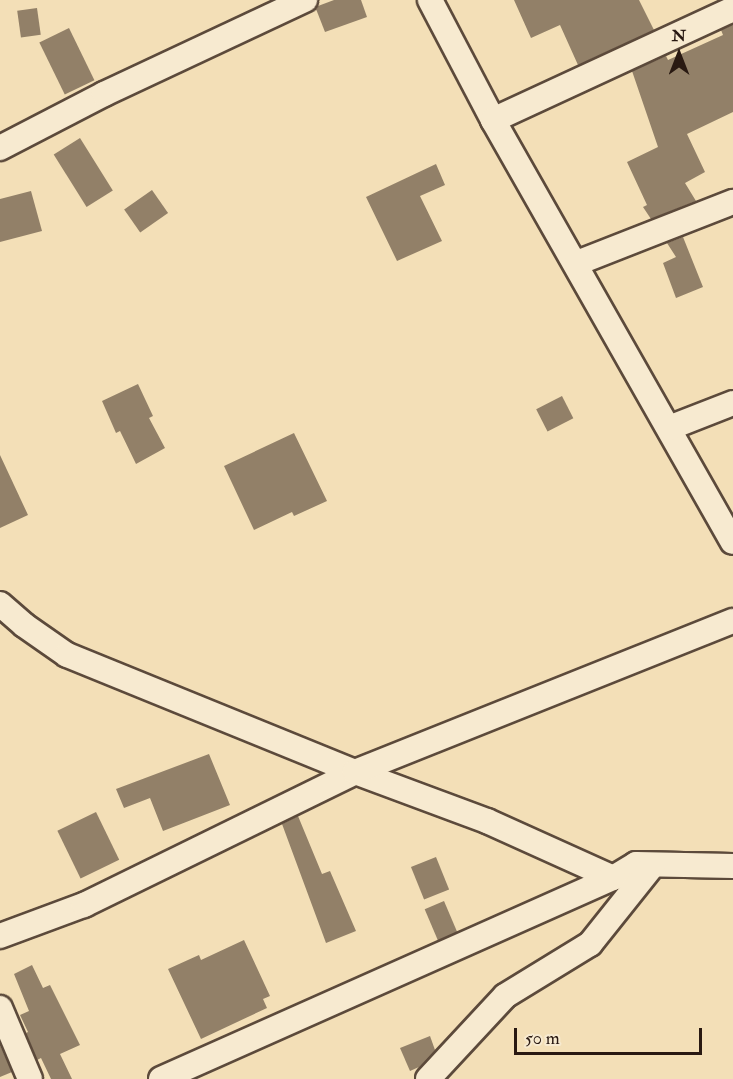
<!DOCTYPE html>
<html>
<head>
<meta charset="utf-8">
<style>
  body { margin:0 }
  #map { position:relative; width:733px; height:1079px; overflow:hidden; background:#f3dfb7; font-family:"IM FELL Double Pica",serif }
  div>[style] { position:absolute }
  [style*='--x'] { left:calc(var(--x)*1px); top:calc(var(--y)*1px); width:calc(var(--w)*1px); rotate:calc(var(--a)*1deg) }
  .building>* { inset:0; background:#928068; transform-origin:0 0 }
  .roads { filter:drop-shadow(2px 0 #5c4a3b) drop-shadow(-2px 0 #5c4a3b) drop-shadow(0 2px #5c4a3b) drop-shadow(0 -2px #5c4a3b) }
  .street>* { height:24px; margin:-12px; padding:0 12px; transform-origin:12px; border-radius:12px; background:#f7ead0 }
  span { translate:-50% -50%; white-space:nowrap; text-align:center; line-height:1.15; -webkit-text-stroke:6px #f7ead0; paint-order:stroke }
  .north { position:absolute; left:649px; top:24px; width:60px; height:60px; -webkit-text-stroke:4px #f7ead0; paint-order:stroke; rotate:0deg; font-size:16px; font-weight:700; line-height:24px; text-align:center; color:#291912 }
  .north::after { content:''; display:block; margin:auto; width:21px; height:27px; background:#291912; clip-path:polygon(50% 0,100% 100%,50% 72%,0 100%) }
  .scale { position:absolute; left:514px; top:1028px; width:188px; height:27px; box-sizing:border-box; border:3px solid #291912; border-top:0; padding-left:8px; font-size:18px; line-height:21px; white-space:nowrap; color:#291912; -webkit-text-stroke:4px #f7ead0; paint-order:stroke }
</style>
</head>
<body>
<div id="map">
  <div class="building">
    <i style="clip-path:polygon(334px 0,361px 0,367px 17px,325px 32px,316px 9px,318px 6px)"></i>
    <i style="clip-path:polygon(514px 0,639px 0,654px 30px,578px 65px,560px 25px,531px 38px)"></i>
    <i style="left:37px;top:8px;width:27px;height:20px;rotate:82deg"></i>
    <i style="clip-path:polygon(733px 25px,733px 112px,687px 134px,705px 172px,685px 183px,696px 201px,651px 219px,643px 207px,647px 205px,627px 162px,658px 147px,632px 71px,666px 56px,668px 60px,723px 35px,721px 30px)"></i>
    <i style="left:69px;top:28px;width:58px;height:33px;rotate:64deg"></i>
    <i style="left:80px;top:138px;width:62px;height:31px;rotate:58deg"></i>
    <i style="clip-path:polygon(436px 164px,445px 185px,420px 196px,442px 241px,397px 261px,366px 197px)"></i>
    <i style="left:152px;top:190px;width:28px;height:34px;rotate:55deg"></i>
    <i style="clip-path:polygon(31px 191px,42px 231px,0 242px,0 199px)"></i>
    <i style="clip-path:polygon(683px 237px,703px 287px,676px 298px,663px 263px,676px 257px,667px 243px)"></i>
    <i style="clip-path:polygon(138px 384px,153px 416px,149px 418px,165px 448px,136px 464px,120px 431px,116px 433px,102px 401px)"></i>
    <i style="left:562px;top:396px;width:25px;height:29px;rotate:63deg"></i>
    <i style="clip-path:polygon(294px 433px,327px 501px,294px 516px,292px 512px,254px 530px,224px 466px)"></i>
    <i style="clip-path:polygon(0 455px,28px 515px,0 528px)"></i>
    <i style="clip-path:polygon(209px 754px,230px 805px,163px 831px,150px 798px,124px 808px,116px 789px)"></i>
    <i style="left:96px;top:812px;width:53px;height:43px;rotate:64deg"></i>
    <i style="clip-path:polygon(298px 816px,322px 874px,330px 871px,356px 931px,326px 943px,282px 824px)"></i>
    <i style="left:436px;top:857px;width:35px;height:27px;rotate:68deg"></i>
    <i style="left:444px;top:901px;width:34px;height:21px;rotate:67deg"></i>
    <i style="clip-path:polygon(244px 940px,270px 996px,263px 999px,267px 1008px,201px 1039px,168px 969px,199px 955px,201px 960px)"></i>
    <i style="clip-path:polygon(32px 965px,43px 988px,50px 985px,80px 1045px,60px 1054px,72px 1079px,51px 1079px,41px 1058px,37px 1060px,26px 1033px,28px 1032px,20px 1015px,29px 1011px,14px 974px)"></i>
    <i style="clip-path:polygon(430px 1036px,435px 1050px,419px 1067px,410px 1071px,400px 1048px)"></i>
    <i style="clip-path:polygon(0 1045px,12px 1072px,0 1077px)"></i>
  </div>
  <div class="roads">
    <div class="street">
      <i style="--x:430;--y:0;--w:136;--a:62.3"></i>
      <i style="--x:493;--y:120;--w:485;--a:60.4"></i>
      <i style="--x:493;--y:120;--w:264;--a:-24.8"></i>
      <i style="--x:0;--y:148;--w:117;--a:-27.4"></i>
      <i style="--x:104;--y:94;--w:222;--a:-25.1"></i>
      <i style="--x:577;--y:263;--w:168;--a:-21.4"></i>
      <i style="--x:669;--y:428;--w:69;--a:-21.3"></i>
      <i style="--x:0;--y:604;--w:32;--a:41"></i>
      <i style="--x:24;--y:625;--w:52;--a:34.9"></i>
      <i style="--x:67;--y:655;--w:311;--a:22.1"></i>
      <i style="--x:355;--y:772;--w:141;--a:20.4"></i>
      <i style="--x:487;--y:821;--w:138;--a:24.3"></i>
      <i style="--x:613;--y:878;--w:27;--a:-31"></i>
      <i style="--x:636;--y:864;--w:97;--a:1.2"></i>
      <i style="--x:0;--y:936;--w:90;--a:-20.3"></i>
      <i style="--x:84;--y:905;--w:302;--a:-26.1"></i>
      <i style="--x:355;--y:772;--w:407;--a:-21.8"></i>
      <i style="--x:0;--y:1008;--w:77;--a:67.1"></i>
      <i style="--x:161;--y:1079;--w:495;--a:-24"></i>
      <i style="--x:428;--y:1079;--w:113;--a:-47.1"></i>
      <i style="--x:505;--y:996;--w:100;--a:-31.5"></i>
      <i style="--x:590;--y:944;--w:101;--a:-51.4"></i>
    </div>
  </div>
  <div class="north">N</div>
  <div class="scale">50 m</div>
</div>
</body>
</html>
